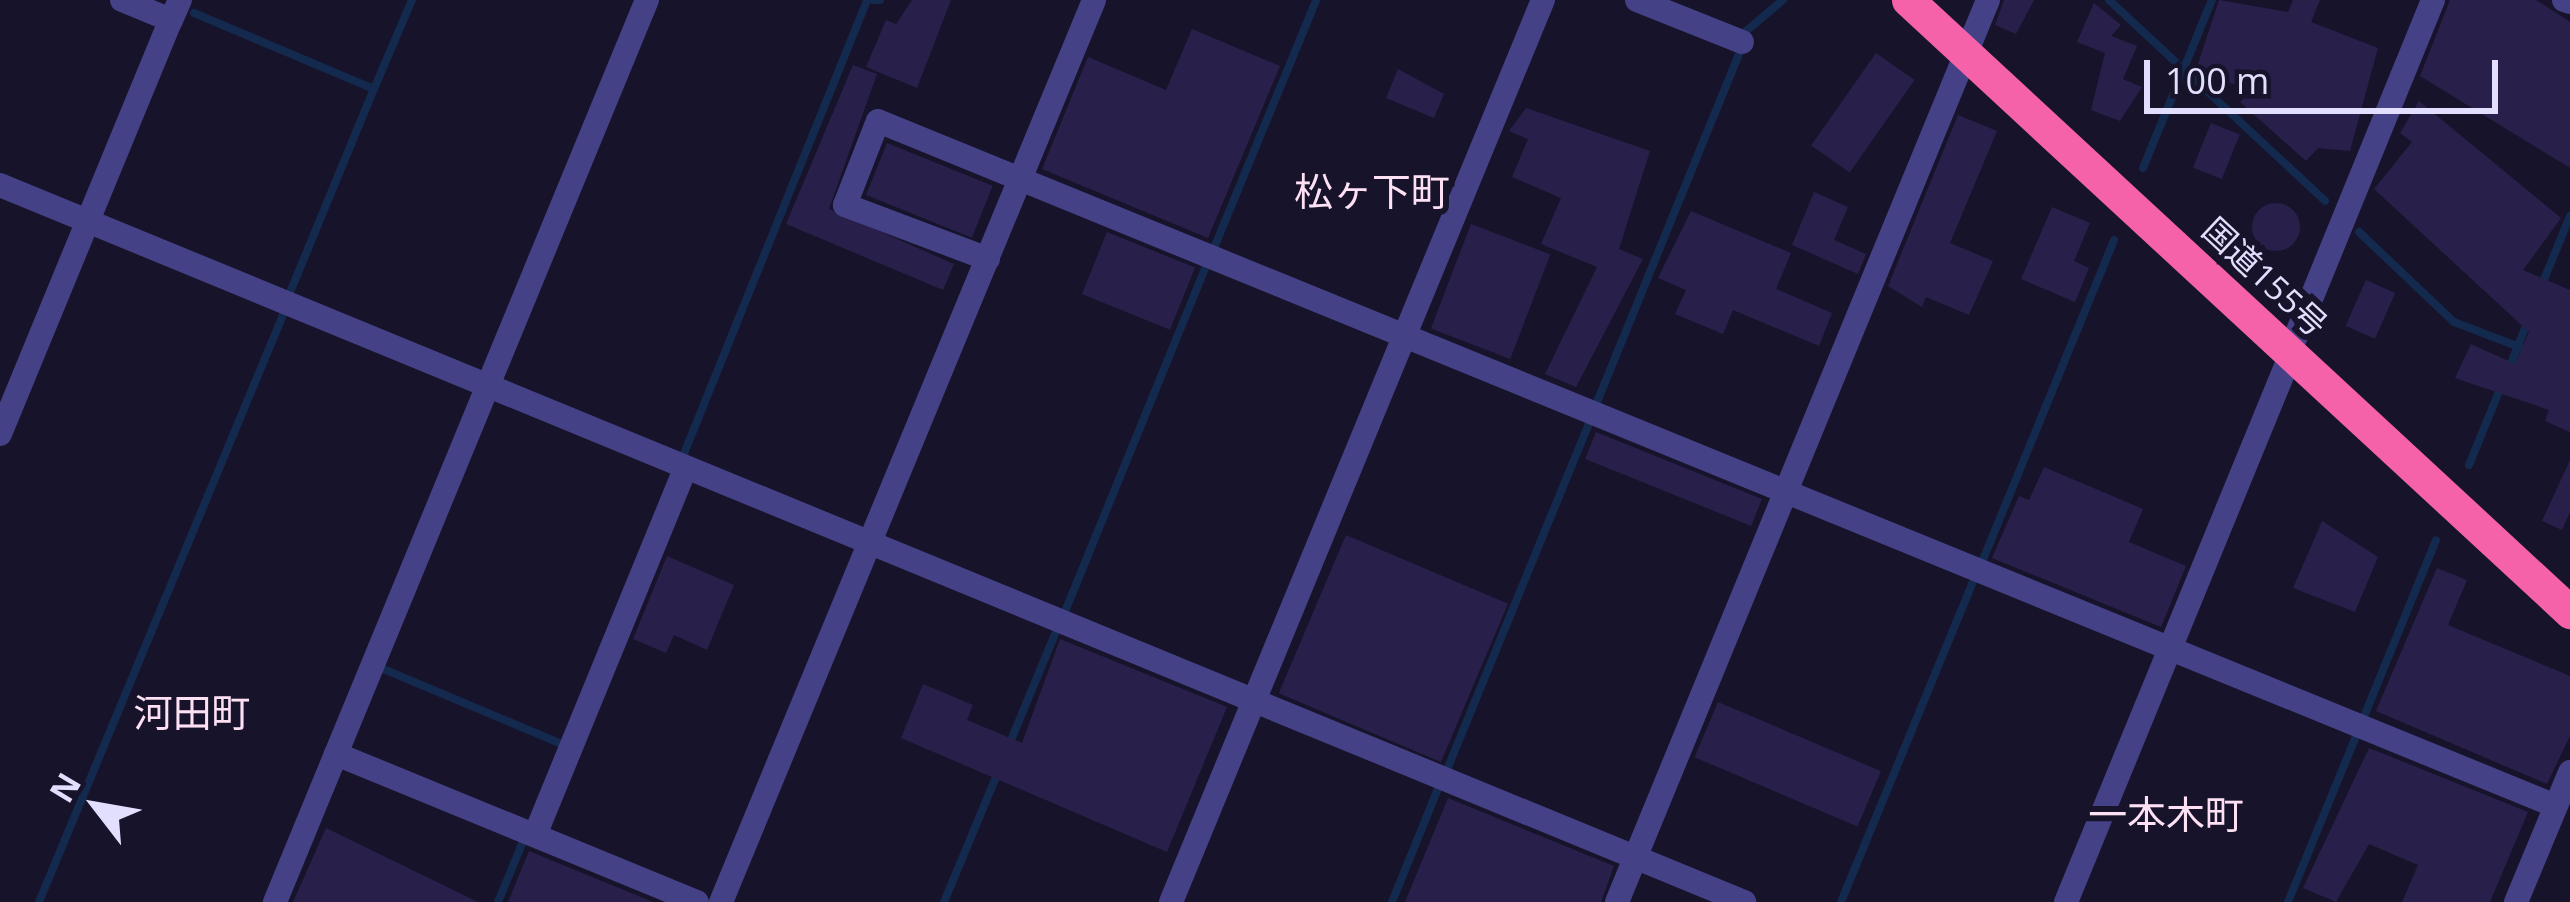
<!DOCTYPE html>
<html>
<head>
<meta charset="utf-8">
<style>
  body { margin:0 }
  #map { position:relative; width:2570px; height:902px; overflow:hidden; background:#17132a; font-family:"Open Sans","Noto Sans JP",sans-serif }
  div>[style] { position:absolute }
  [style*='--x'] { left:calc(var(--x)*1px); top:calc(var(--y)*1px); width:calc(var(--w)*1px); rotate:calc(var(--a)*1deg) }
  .stream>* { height:8px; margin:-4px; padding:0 4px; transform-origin:4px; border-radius:4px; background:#132a4e }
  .building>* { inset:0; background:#28204a; transform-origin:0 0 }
  .round { border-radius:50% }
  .minor>* { height:24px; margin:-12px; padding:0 12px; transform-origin:12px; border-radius:12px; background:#444186 }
  .highway>* { height:33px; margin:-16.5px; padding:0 16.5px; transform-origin:16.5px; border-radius:16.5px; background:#f562a9 }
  span { translate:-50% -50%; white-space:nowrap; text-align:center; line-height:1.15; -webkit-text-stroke:12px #17132a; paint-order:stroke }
  .street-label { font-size:33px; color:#e2defd }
  .quarter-label { font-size:39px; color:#fde0f3 }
  .north { position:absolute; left:36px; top:746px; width:120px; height:120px; -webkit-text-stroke:9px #17132a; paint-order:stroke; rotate:301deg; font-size:33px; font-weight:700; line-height:48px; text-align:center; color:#e2defd }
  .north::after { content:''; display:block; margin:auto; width:42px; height:54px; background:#e2defd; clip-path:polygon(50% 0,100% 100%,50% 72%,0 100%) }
  .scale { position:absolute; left:2144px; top:60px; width:354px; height:54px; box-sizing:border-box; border:6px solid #e2defd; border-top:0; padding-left:15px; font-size:36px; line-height:42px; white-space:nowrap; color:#e2defd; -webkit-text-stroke:9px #17132a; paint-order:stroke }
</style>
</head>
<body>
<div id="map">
  <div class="stream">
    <i style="--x:873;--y:0;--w:7;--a:0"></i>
    <i style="--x:2109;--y:0;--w:295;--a:42.9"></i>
    <i style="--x:194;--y:13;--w:195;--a:22.9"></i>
    <i style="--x:374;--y:89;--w:97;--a:-66.9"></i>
    <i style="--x:1745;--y:32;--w:50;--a:-40.1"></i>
    <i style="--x:2143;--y:168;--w:182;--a:-67.7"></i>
    <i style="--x:2359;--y:232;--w:131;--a:43.5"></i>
    <i style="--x:2454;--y:322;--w:70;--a:21"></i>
    <i style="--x:1214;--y:248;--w:268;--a:-67.6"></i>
    <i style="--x:2541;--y:287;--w:77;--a:-67.8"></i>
    <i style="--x:291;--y:290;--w:217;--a:-67.6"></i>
    <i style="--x:2508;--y:371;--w:52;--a:-68.4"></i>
    <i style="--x:1597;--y:402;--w:381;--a:-67.8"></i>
    <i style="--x:683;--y:456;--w:492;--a:-68"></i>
    <i style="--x:2469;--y:465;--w:87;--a:-67.8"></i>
    <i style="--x:1982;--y:562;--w:348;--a:-67.7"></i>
    <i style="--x:1064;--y:614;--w:380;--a:-67.8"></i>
    <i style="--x:381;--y:668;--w:196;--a:22.8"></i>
    <i style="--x:2363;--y:719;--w:193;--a:-67.8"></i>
    <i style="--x:1009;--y:745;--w:120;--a:-67.5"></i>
    <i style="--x:1446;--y:772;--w:383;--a:-67.7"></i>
    <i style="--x:39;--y:902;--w:636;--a:-67.43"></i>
    <i style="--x:498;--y:902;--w:68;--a:-67.6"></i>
    <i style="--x:944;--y:902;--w:143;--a:-67.4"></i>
    <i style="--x:1392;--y:902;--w:127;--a:-67.9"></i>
    <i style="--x:1841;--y:902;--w:352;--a:-67.6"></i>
    <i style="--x:2288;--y:902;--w:182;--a:-67.7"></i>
  </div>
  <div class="building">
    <i style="clip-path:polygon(912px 0,951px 0,917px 88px,866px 67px,886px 20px,896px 24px)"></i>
    <i style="clip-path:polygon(2004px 0,2034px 0,2016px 34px,1995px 25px)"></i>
    <i style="clip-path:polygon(2219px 0,2288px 12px,2293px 0,2320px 0,2311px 22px,2378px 48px,2350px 151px,2318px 148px,2306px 161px,2240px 102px,2249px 92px,2197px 67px)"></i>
    <i style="clip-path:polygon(2450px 0,2536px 0,2570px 22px,2570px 168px,2420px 76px)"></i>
    <i style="clip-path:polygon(2094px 3px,2121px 25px,2111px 36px,2137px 46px,2123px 79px,2142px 87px,2120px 121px,2091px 110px,2105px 53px,2077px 42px)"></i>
    <i style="clip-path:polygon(1192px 29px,1280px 66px,1208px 238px,1042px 169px,1088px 57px,1166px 90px)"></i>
    <i style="left:1876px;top:53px;width:47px;height:113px;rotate:35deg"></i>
    <i style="clip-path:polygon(853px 65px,877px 74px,829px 209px,954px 264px,943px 290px,786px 224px)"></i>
    <i style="clip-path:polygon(1398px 69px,1444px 94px,1434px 118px,1386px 98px)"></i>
    <i style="clip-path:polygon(2419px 101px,2561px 218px,2523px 270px,2570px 290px,2570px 432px,2545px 421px,2549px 410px,2455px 378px,2471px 344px,2515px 364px,2529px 332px,2374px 189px,2412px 142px,2400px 133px)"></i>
    <i style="clip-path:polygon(1526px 108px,1650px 151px,1619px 249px,1643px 259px,1576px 387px,1545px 374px,1597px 267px,1541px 244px,1561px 198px,1512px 177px,1528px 139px,1509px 131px)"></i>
    <i style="clip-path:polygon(1958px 115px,1997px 131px,1950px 243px,1993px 261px,1969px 315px,1926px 297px,1922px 307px,1888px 286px)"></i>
    <i style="left:2211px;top:123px;width:31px;height:48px;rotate:22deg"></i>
    <i style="left:887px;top:143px;width:114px;height:56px;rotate:22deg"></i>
    <i style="clip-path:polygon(1814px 192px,1848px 207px,1834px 240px,1866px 254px,1858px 274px,1792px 245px)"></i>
    <i class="round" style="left:2252px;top:203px;width:48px;height:48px"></i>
    <i style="clip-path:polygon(2052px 207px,2090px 223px,2074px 261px,2089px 268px,2075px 302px,2021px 279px)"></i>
    <i style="clip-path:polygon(1691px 211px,1791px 253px,1776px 289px,1832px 313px,1819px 346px,1733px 310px,1723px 334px,1675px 314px,1686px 290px,1658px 278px)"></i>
    <i style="left:1471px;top:224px;width:85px;height:112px;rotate:21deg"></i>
    <i style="left:1107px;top:232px;width:95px;height:67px;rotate:22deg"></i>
    <i style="left:2366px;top:280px;width:32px;height:50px;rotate:24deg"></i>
    <i style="left:1596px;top:432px;width:179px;height:29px;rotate:22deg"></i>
    <i style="clip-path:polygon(2570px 460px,2570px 512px,2562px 530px,2542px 521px)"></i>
    <i style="clip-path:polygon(2044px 467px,2143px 509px,2129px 542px,2186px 566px,2161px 627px,1992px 558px,2019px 496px,2029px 500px)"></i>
    <i style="clip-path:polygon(2322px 521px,2378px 557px,2355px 612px,2293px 588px)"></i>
    <i style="left:1346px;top:535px;width:176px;height:172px;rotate:23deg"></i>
    <i style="clip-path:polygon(667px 556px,734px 585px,707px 650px,674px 635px,666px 653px,633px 639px)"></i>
    <i style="clip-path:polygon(2437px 568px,2467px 580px,2448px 625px,2570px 676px,2570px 736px,2547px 784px,2376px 711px)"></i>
    <i style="clip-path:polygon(1060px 639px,1227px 707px,1167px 852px,901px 738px,923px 684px,973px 705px,967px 720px,1022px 743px)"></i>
    <i style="left:1718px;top:702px;width:177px;height:60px;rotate:23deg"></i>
    <i style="clip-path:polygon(2369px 748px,2528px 812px,2490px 902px,2402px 902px,2418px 865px,2369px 844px,2336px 902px,2303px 888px)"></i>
    <i style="clip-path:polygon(1448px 798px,1614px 866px,1601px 902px,1405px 902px)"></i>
    <i style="clip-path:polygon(326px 828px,478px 902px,293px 902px)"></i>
    <i style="clip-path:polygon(529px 851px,653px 902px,508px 902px)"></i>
  </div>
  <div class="minor">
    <i style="--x:122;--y:0;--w:53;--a:22.2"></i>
    <i style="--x:171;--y:20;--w:22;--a:-66"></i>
    <i style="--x:1637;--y:0;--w:113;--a:21.8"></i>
    <i style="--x:2564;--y:0;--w:6;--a:18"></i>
    <i style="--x:0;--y:185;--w:1886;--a:22.35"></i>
    <i style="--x:988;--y:259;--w:153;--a:-159.3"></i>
    <i style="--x:845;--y:205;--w:90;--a:-68.6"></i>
    <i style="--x:878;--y:121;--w:1812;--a:22.21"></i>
    <i style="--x:2289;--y:353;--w:381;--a:-67.8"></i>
    <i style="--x:0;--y:434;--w:448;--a:-67.6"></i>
    <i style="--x:336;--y:754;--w:816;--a:-67.59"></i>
    <i style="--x:535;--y:835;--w:395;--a:-67.7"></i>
    <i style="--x:275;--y:902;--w:160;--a:-67.6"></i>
    <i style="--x:336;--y:754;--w:390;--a:22.3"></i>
    <i style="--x:721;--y:902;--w:976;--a:-67.53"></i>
    <i style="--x:1171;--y:902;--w:976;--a:-67.59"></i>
    <i style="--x:1617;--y:902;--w:975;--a:-67.64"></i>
    <i style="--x:2066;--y:902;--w:592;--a:-67.68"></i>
    <i style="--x:2516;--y:902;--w:141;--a:-67.4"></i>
  </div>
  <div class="highway">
    <i style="--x:1908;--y:0;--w:902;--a:42.75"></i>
  </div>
  <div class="street-label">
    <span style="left:2265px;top:277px;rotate:43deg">国道155号</span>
  </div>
  <div class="quarter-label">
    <span style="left:1372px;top:191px">松ヶ下町</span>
    <span style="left:192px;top:712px">河田町</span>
    <span style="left:2166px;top:814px">一本木町</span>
  </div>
  <div class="north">N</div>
  <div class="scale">100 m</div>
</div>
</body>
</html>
